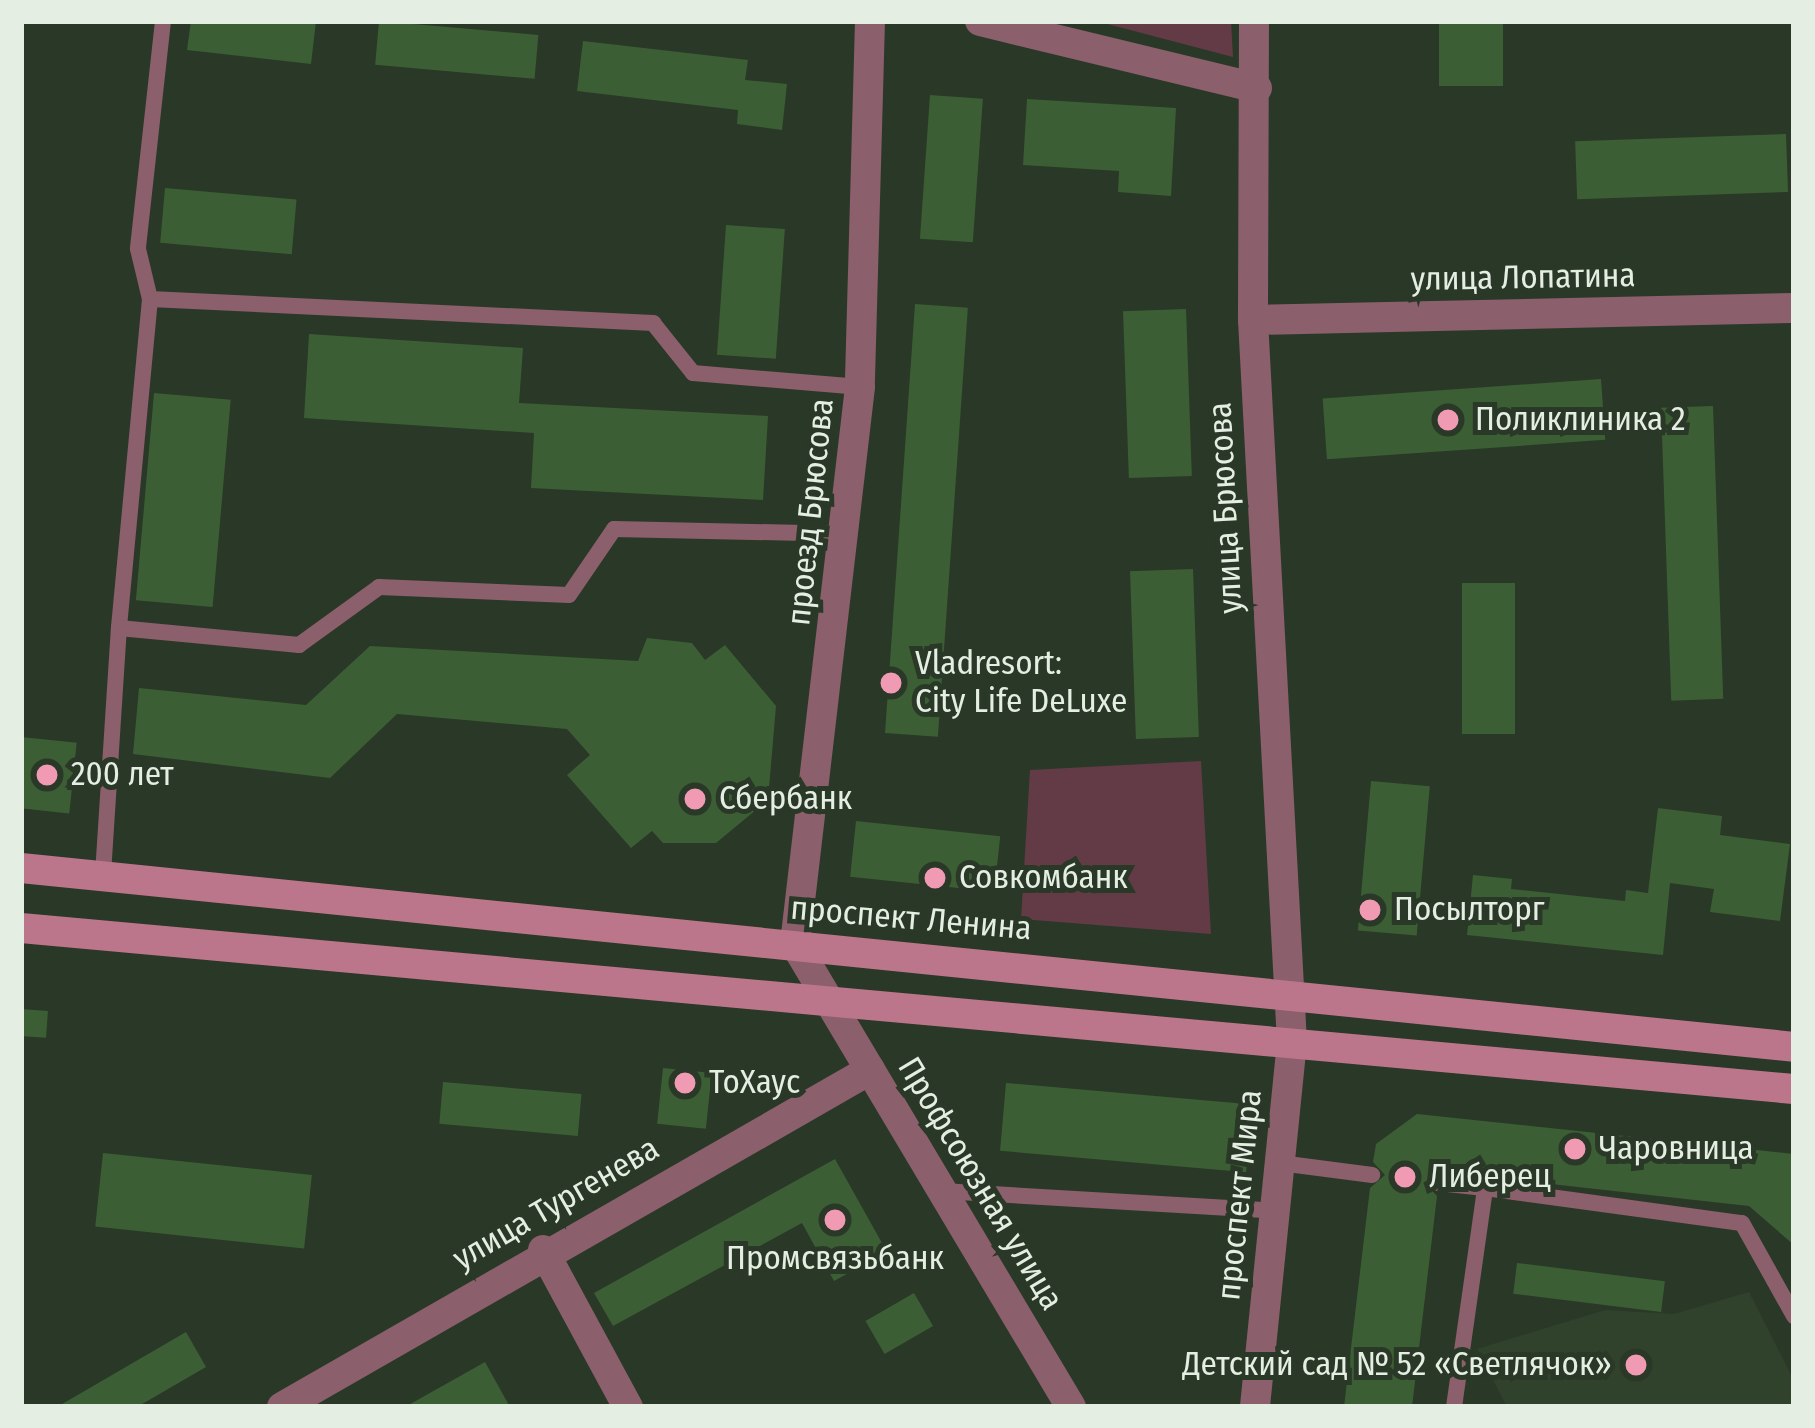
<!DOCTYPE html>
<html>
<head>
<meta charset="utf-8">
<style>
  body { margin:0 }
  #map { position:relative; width:1815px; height:1428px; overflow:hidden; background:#2a3827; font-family:"Fira Sans Condensed",sans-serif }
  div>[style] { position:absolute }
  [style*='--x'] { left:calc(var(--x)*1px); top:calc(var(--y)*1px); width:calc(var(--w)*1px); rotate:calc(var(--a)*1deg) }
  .built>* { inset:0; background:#31422c }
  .green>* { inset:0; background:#633b47 }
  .building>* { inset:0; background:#3c5e34; transform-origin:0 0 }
  .service>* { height:16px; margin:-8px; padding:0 8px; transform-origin:8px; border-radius:8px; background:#8b5f6c }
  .minor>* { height:30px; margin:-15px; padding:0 15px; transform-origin:15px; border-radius:15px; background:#8b5f6c }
  .secondary>* { height:30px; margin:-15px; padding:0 15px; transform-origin:15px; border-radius:15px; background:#bc768b }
  .dots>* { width:33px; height:33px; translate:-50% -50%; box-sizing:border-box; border:6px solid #2a3827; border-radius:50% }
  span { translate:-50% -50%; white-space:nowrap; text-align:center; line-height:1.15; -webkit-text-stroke:10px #2a3827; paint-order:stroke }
  .street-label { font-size:33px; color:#e5eee3 }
  .poi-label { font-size:33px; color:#e5eee3 }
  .left { translate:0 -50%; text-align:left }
  .right { translate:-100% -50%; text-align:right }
  .frame { position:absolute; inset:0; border:24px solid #e5eee3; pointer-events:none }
</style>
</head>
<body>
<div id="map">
  <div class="built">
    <i style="clip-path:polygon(1749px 1292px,1794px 1381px,1794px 1407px,1507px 1407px,1477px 1349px,1605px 1310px,1674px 1314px)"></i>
  </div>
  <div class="green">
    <i style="clip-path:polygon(1096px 21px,1231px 21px,1233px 57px)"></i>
    <i style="clip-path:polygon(1201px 761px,1211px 934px,1021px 919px,1030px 770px)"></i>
  </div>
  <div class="building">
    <i style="clip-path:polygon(191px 21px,316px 21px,311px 64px,187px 50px)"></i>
    <i style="left:379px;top:21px;width:160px;height:44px;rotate:5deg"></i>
    <i style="left:1439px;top:21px;width:64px;height:65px"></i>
    <i style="clip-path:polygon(583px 41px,748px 60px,745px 80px,787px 84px,782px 130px,737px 124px,738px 110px,577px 91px)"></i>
    <i style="left:930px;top:95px;width:53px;height:144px;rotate:4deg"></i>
    <i style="clip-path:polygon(1027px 99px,1176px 108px,1171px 196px,1118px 192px,1119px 171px,1023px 165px)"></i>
    <i style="left:1786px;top:134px;width:58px;height:211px;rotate:88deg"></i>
    <i style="left:165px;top:188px;width:132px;height:55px;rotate:5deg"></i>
    <i style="left:726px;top:225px;width:59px;height:130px;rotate:4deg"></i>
    <i style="left:915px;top:304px;width:53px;height:430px;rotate:4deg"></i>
    <i style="left:1186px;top:309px;width:167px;height:63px;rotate:88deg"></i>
    <i style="clip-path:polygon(309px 334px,523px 348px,519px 403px,768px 416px,763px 500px,531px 488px,534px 433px,304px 418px)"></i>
    <i style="left:1601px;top:379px;width:61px;height:279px;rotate:86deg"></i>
    <i style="left:154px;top:393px;width:77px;height:208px;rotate:5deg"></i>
    <i style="left:1713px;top:406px;width:293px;height:52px;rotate:88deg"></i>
    <i style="left:1193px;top:569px;width:168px;height:63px;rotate:88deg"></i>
    <i style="left:1462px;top:583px;width:53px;height:151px"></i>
    <i style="clip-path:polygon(647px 638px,692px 643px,705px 660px,725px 645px,776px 706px,768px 800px,716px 843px,663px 843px,652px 831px,631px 848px,567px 775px,590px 755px,567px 729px,397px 714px,330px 778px,133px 754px,139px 688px,306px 705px,370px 646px,638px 661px)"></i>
    <i style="left:21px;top:737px;width:56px;height:71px;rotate:6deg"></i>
    <i style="left:1371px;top:781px;width:59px;height:150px;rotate:5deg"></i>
    <i style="clip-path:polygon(1658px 808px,1722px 816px,1720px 835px,1790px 844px,1780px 921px,1710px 912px,1714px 889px,1670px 883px,1663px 955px,1467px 935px,1473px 875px,1512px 879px,1511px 889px,1625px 901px,1626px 890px,1648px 893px)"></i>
    <i style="left:856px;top:821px;width:145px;height:56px;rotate:6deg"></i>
    <i style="left:21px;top:1009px;width:27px;height:27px;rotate:4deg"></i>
    <i style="left:663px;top:1068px;width:49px;height:56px;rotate:6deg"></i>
    <i style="left:443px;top:1082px;width:139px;height:42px;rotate:5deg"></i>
    <i style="left:1006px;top:1083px;width:247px;height:68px;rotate:5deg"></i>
    <i style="clip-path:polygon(1417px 1114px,1794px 1154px,1794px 1245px,1749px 1206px,1434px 1171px,1425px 1183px,1437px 1196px,1412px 1407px,1344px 1407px,1370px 1188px,1385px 1175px,1373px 1162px,1376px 1144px)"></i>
    <i style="left:103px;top:1153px;width:210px;height:74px;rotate:6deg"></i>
    <i style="clip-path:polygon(835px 1159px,887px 1252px,834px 1281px,802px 1223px,613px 1326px,594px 1293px)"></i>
    <i style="left:1517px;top:1263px;width:149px;height:31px;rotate:7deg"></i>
    <i style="left:914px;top:1293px;width:38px;height:56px;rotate:60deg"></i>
    <i style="clip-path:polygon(186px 1332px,206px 1367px,137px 1407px,57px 1407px)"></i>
    <i style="clip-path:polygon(485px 1362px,510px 1407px,405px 1407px)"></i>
  </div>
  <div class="service">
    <i style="--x:163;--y:21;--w:229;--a:96.3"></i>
    <i style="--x:138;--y:249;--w:51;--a:76.5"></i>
    <i style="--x:150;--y:299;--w:504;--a:2.73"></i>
    <i style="--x:653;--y:323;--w:64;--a:51.3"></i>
    <i style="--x:693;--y:373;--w:168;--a:4.8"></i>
    <i style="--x:150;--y:299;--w:330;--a:95.4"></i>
    <i style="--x:119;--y:628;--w:181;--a:5.4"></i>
    <i style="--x:299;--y:645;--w:99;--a:-35.9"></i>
    <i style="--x:379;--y:587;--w:190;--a:2.4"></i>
    <i style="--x:569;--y:595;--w:80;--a:-55.7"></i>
    <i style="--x:614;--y:529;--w:233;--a:1.2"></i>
    <i style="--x:103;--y:874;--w:247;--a:-86.3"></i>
    <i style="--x:1280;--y:1163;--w:93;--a:7.4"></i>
    <i style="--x:1438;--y:1183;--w:47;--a:6.1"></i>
    <i style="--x:942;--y:1191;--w:334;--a:3.4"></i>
    <i style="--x:1454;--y:1407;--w:221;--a:-81.9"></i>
    <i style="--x:1485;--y:1188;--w:259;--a:7.8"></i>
    <i style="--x:1742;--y:1223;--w:107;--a:60.8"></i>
  </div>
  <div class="minor">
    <i style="--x:870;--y:21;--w:366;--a:91.6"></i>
    <i style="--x:860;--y:387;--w:561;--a:96.66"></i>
    <i style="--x:795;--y:944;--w:539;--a:59.2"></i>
    <i style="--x:980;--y:21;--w:285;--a:13.6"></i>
    <i style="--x:1254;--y:21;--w:299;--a:90.2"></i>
    <i style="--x:1253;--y:320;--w:723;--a:86.91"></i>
    <i style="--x:1292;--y:1042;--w:367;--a:95.8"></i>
    <i style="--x:1253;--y:320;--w:541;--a:-1.27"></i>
    <i style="--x:543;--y:1250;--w:179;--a:61.6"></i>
    <i style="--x:282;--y:1407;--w:678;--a:-29.82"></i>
  </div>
  <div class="secondary">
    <i style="--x:21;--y:868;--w:1782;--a:5.76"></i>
    <i style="--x:21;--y:928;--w:1780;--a:5.19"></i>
  </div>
  <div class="dots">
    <i style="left:1448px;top:420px;background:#f19ab4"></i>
    <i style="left:891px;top:683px;background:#f19ab4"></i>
    <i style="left:47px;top:775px;background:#f19ab4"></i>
    <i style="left:695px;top:799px;background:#f19ab4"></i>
    <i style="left:935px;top:878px;background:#f19ab4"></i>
    <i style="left:1370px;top:910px;background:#f19ab4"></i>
    <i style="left:685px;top:1083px;background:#f19ab4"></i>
    <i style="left:1575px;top:1149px;background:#f19ab4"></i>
    <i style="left:1405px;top:1177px;background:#f19ab4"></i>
    <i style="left:835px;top:1220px;background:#f19ab4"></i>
    <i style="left:1636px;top:1365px;background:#f19ab4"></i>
  </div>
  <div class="street-label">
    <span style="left:1523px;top:278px;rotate:-1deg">улица Лопатина</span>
    <span style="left:1226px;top:508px;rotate:-93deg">улица Брюсова</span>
    <span style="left:811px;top:512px;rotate:-84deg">проезд Брюсова</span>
    <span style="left:911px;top:919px;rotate:5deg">проспект Ленина</span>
    <span style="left:980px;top:1184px;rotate:59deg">Профсоюзная улица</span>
    <span style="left:1240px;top:1195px;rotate:-84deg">проспект Мира</span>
    <span style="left:556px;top:1204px;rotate:-30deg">улица Тургенева</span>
  </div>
  <div class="poi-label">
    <span class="left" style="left:1475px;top:420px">Поликлиника 2</span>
    <span class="left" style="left:915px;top:683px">Vladresort:<br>City Life DeLuxe</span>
    <span class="left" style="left:71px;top:775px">200 лет</span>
    <span class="left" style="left:719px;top:799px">Сбербанк</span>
    <span class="left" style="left:959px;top:878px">Совкомбанк</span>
    <span class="left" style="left:1394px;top:910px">Посылторг</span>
    <span class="left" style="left:709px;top:1083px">ТоХаус</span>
    <span class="left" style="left:1599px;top:1149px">Чаровница</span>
    <span class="left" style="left:1429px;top:1177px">Либерец</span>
    <span style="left:835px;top:1259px">Промсвязьбанк</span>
    <span class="right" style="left:1612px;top:1365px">Детский сад № 52 «Светлячок»</span>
  </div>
  <div class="frame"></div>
</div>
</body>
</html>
